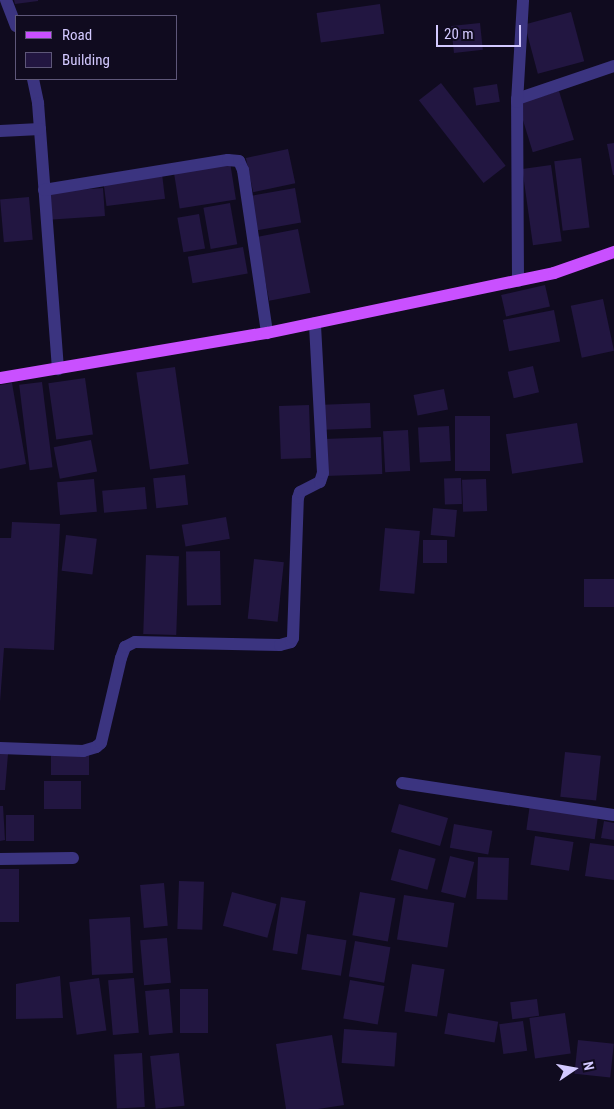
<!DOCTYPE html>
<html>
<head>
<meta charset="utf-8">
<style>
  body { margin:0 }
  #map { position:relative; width:614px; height:1109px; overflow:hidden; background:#100b1f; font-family:"Roboto Condensed",sans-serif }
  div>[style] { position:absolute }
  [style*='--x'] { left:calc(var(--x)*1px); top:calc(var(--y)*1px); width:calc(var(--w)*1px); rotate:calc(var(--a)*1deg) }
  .building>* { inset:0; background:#221641; transform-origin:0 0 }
  .minor>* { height:12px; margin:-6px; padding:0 6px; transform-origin:6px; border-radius:6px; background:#3b3480 }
  .major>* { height:12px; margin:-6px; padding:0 6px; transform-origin:6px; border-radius:6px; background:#c950ff }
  span { translate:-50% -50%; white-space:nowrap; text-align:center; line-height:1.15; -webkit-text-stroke:5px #100b1f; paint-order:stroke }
  .legend { position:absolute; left:15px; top:15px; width:162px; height:65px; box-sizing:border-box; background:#100b1f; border:1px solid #5e5779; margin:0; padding:6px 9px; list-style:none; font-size:15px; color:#d3c9ff }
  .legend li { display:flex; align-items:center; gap:10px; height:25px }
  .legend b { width:25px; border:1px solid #5e5779 }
  .north { position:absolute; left:549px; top:1044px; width:50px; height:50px; -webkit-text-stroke:4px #100b1f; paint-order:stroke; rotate:78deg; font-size:14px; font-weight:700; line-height:20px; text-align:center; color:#d3c9ff }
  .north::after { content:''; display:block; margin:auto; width:18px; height:22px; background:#d3c9ff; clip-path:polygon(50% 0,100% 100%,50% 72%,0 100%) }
  .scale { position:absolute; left:436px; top:25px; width:85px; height:22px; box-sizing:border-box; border:2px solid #d3c9ff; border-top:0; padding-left:6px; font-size:15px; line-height:18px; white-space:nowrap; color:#d3c9ff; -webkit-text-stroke:4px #100b1f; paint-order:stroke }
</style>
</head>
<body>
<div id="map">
  <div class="building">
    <i style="clip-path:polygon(14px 0,38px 0,38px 1px,15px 4px)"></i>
    <i style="left:380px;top:4px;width:30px;height:64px;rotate:82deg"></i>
    <i style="left:571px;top:12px;width:51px;height:48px;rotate:75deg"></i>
    <i style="left:480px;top:23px;width:27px;height:29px;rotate:84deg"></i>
    <i style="left:441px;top:83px;width:105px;height:28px;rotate:52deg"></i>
    <i style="left:497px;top:84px;width:18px;height:24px;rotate:81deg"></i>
    <i style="left:559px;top:91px;width:51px;height:43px;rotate:73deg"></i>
    <i style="clip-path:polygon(614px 143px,614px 175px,613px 175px,607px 144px)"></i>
    <i style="left:288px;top:149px;width:35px;height:43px;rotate:78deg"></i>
    <i style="left:581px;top:158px;width:70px;height:27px;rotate:83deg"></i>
    <i style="left:230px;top:162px;width:38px;height:57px;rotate:81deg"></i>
    <i style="left:551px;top:165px;width:77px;height:29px;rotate:82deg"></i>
    <i style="left:162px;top:174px;width:25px;height:59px;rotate:83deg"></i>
    <i style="left:103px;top:188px;width:28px;height:56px;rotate:86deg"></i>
    <i style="left:295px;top:188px;width:35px;height:47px;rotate:80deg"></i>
    <i style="left:29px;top:197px;width:43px;height:29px;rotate:85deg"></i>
    <i style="left:230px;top:203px;width:42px;height:27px;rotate:80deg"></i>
    <i style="left:199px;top:214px;width:35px;height:22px;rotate:80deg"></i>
    <i style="left:298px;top:229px;width:65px;height:42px;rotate:79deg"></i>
    <i style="left:243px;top:247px;width:27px;height:56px;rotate:80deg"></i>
    <i style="left:545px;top:285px;width:22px;height:45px;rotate:77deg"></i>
    <i style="left:603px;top:299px;width:53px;height:33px;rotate:78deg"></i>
    <i style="left:554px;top:310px;width:32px;height:52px;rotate:79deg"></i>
    <i style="left:533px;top:366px;width:27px;height:26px;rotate:77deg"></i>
    <i style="left:175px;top:367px;width:98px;height:39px;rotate:82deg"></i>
    <i style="left:85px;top:378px;width:57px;height:37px;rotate:82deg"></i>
    <i style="left:42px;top:382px;width:86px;height:23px;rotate:83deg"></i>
    <i style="clip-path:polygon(12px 383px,26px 464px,0 469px,0 385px)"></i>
    <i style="left:444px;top:389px;width:21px;height:31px;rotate:79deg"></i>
    <i style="left:370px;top:403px;width:25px;height:47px;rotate:88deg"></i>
    <i style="left:309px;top:405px;width:53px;height:30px;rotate:88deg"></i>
    <i style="left:455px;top:416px;width:35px;height:55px"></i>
    <i style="left:577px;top:423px;width:40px;height:72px;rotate:81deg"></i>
    <i style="left:449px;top:426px;width:35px;height:31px;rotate:87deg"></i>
    <i style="left:408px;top:430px;width:41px;height:25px;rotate:87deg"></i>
    <i style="left:381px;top:437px;width:37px;height:57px;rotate:88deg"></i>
    <i style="left:91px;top:440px;width:32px;height:38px;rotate:79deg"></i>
    <i style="left:185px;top:475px;width:30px;height:32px;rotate:84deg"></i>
    <i style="left:461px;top:478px;width:26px;height:17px;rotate:88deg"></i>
    <i style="left:94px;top:479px;width:33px;height:37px;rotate:85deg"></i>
    <i style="left:486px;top:479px;width:32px;height:24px;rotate:88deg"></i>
    <i style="left:145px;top:487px;width:22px;height:43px;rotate:85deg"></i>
    <i style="left:433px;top:508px;width:24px;height:27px;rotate:5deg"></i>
    <i style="left:226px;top:517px;width:22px;height:45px;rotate:80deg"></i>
    <i style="clip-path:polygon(12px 522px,60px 524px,54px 650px,4px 648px,0 702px,0 538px,11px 538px)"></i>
    <i style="left:385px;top:528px;width:35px;height:63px;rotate:5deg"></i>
    <i style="left:66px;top:535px;width:31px;height:36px;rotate:7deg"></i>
    <i style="left:423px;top:540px;width:24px;height:23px"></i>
    <i style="left:220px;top:551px;width:54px;height:34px;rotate:89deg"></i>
    <i style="left:146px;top:555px;width:33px;height:79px;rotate:2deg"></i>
    <i style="left:254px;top:559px;width:30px;height:60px;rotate:6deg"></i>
    <i style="left:614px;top:579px;width:28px;height:30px;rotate:90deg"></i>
    <i style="left:565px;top:752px;width:36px;height:45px;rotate:6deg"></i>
    <i style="clip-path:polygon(0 753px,8px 754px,5px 790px,0 790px)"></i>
    <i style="left:51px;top:754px;width:38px;height:21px"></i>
    <i style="left:44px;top:781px;width:37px;height:28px"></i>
    <i style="left:399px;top:804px;width:51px;height:29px;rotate:16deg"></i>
    <i style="left:530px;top:804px;width:69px;height:26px;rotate:8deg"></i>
    <i style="clip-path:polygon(0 806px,3px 806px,5px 840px,0 841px)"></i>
    <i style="left:6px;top:815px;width:28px;height:26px"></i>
    <i style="clip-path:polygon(604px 821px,614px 823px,614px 840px,601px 838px)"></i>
    <i style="left:454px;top:824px;width:39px;height:24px;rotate:10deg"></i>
    <i style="left:535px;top:836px;width:39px;height:29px;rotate:9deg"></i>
    <i style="clip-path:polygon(590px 843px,614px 846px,614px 880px,585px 876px)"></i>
    <i style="left:399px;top:849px;width:38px;height:32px;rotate:15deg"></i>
    <i style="left:450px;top:856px;width:25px;height:37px;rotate:14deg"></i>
    <i style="left:478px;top:857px;width:31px;height:42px;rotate:2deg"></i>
    <i style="left:0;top:869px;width:19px;height:53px"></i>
    <i style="left:179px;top:881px;width:25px;height:48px;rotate:2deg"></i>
    <i style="left:164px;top:883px;width:43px;height:24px;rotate:85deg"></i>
    <i style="left:232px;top:892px;width:46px;height:35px;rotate:15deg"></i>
    <i style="left:360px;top:892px;width:36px;height:44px;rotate:10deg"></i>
    <i style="left:404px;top:895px;width:51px;height:45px;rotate:9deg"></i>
    <i style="left:281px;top:897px;width:25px;height:54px;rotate:9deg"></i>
    <i style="left:130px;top:917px;width:56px;height:41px;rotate:87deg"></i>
    <i style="left:307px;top:934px;width:40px;height:36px;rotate:9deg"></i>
    <i style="left:167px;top:938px;width:45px;height:27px;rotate:85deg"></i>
    <i style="left:355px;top:941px;width:36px;height:36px;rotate:10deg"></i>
    <i style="left:412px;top:964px;width:33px;height:48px;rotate:9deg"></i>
    <i style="clip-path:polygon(60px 976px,63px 1018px,16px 1019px,16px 984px)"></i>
    <i style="left:99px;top:978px;width:53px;height:30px;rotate:82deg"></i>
    <i style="left:134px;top:978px;width:55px;height:26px;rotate:85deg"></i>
    <i style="left:350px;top:980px;width:35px;height:39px;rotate:10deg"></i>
    <i style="left:169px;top:989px;width:44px;height:24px;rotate:85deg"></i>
    <i style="left:180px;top:989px;width:28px;height:44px"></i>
    <i style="left:537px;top:999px;width:17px;height:27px;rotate:83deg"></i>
    <i style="left:448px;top:1013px;width:51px;height:21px;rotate:10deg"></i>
    <i style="left:565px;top:1013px;width:41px;height:36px;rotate:82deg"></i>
    <i style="left:523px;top:1021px;width:30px;height:24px;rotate:82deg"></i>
    <i style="left:344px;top:1029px;width:53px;height:34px;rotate:4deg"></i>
    <i style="clip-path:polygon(332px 1035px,344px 1105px,318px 1109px,286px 1109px,276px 1044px)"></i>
    <i style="left:578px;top:1040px;width:36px;height:34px;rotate:6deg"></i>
    <i style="left:142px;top:1053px;width:54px;height:28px;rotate:87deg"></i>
    <i style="left:179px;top:1053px;width:53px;height:29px;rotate:84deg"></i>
  </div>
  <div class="minor">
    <i style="--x:6;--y:0;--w:28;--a:69"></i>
    <i style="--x:33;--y:79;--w:25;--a:78"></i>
    <i style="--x:38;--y:103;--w:267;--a:85.7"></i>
    <i style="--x:517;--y:99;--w:102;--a:-18.8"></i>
    <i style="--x:0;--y:131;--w:40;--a:-2.9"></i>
    <i style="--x:44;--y:190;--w:186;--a:-9.3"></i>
    <i style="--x:228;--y:160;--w:11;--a:5"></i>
    <i style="--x:239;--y:161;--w:10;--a:66"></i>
    <i style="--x:243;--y:170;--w:165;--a:81.6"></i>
    <i style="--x:518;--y:281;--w:179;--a:-90.3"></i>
    <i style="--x:517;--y:102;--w:102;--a:-86.6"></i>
    <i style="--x:0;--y:748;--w:83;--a:2.1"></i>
    <i style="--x:83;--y:751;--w:14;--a:-17"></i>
    <i style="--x:96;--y:747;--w:6;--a:-39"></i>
    <i style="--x:101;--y:743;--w:87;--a:-76.8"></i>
    <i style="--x:121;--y:658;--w:12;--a:-70"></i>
    <i style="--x:125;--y:647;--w:11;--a:-27"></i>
    <i style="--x:135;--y:642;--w:145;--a:1.2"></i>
    <i style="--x:280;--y:645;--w:11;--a:-15"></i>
    <i style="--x:291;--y:642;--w:4;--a:-63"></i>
    <i style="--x:293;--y:638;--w:140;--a:-88"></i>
    <i style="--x:298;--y:498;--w:6;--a:-72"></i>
    <i style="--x:300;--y:492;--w:22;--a:-27"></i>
    <i style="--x:320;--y:482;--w:9;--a:-72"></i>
    <i style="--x:323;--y:473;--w:150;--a:-93.1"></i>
    <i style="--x:402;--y:783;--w:214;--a:8.6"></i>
    <i style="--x:0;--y:859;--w:73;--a:-0.8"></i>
  </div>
  <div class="major">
    <i style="--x:0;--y:378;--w:271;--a:-9.6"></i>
    <i style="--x:267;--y:333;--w:293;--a:-11.8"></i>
    <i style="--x:554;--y:273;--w:64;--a:-19.3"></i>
  </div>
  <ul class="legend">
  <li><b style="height:6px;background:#c950ff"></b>Road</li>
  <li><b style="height:14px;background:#221641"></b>Building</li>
  </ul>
  <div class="north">N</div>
  <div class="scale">20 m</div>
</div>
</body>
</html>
